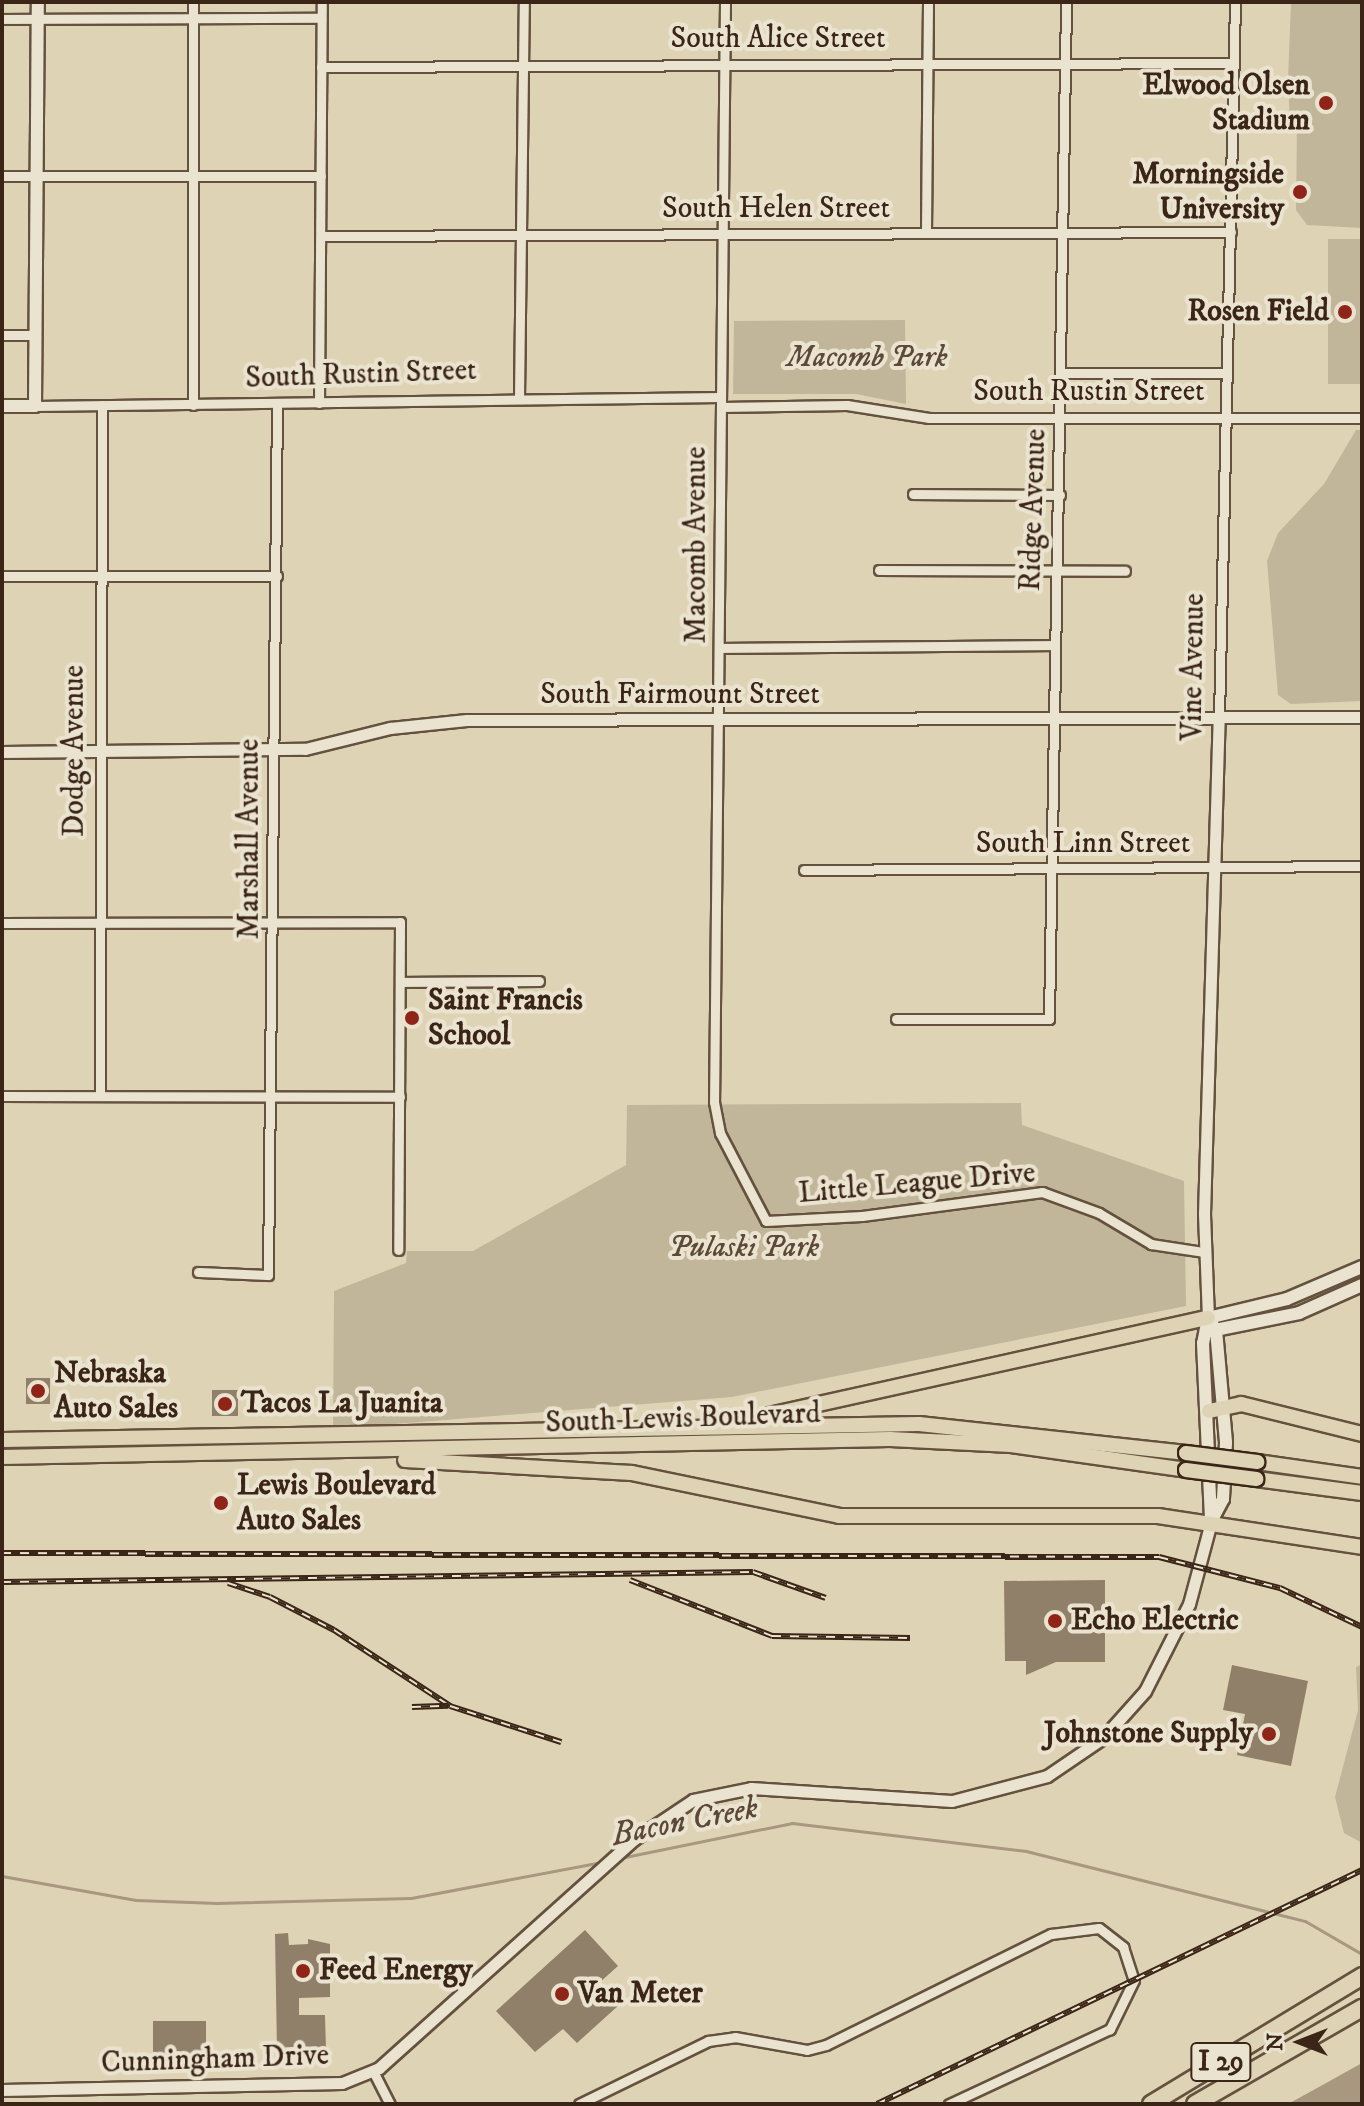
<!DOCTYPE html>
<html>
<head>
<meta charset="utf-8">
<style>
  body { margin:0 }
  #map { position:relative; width:1364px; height:2106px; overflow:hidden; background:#ded4b5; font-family:"IM FELL DW Pica",serif }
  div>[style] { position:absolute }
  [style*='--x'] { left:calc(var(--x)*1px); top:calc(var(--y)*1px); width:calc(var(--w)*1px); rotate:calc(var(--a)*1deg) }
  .green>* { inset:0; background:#c2b69a; transform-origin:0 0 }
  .water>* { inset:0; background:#a7987f }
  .stream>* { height:3px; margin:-1.5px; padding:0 1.5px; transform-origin:1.5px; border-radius:1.5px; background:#a7987f }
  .building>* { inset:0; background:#908069; transform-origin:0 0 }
  .roads { filter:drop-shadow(2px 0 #64513e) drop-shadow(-2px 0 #64513e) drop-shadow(0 2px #64513e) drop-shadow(0 -2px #64513e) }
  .minor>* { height:9px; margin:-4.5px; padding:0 4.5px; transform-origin:4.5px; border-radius:4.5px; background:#eae3cf }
  .tertiary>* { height:11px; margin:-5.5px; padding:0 5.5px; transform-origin:5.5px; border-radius:5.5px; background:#eae3cf }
  .secondary>* { height:12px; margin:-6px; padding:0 6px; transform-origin:6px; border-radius:6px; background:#eae3cf }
  .primary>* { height:14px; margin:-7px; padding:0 7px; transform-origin:7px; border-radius:7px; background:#ded4b5 }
  .motorway>* { height:16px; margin:-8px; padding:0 8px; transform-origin:8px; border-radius:8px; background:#ded4b5 }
  .rail>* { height:6px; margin-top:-3px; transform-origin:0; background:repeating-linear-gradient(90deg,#eae3cf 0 9px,#3b2516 0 18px); box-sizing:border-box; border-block:2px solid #3b2516 }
  .bridges { filter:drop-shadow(2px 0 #3b2516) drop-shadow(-2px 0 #3b2516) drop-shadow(0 2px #3b2516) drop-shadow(0 -2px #3b2516) }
  .primary-bridge>* { height:14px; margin:-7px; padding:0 7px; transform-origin:7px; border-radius:7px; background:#ded4b5 }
  .dots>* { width:22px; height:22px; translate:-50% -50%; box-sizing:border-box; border:4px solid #eae3cf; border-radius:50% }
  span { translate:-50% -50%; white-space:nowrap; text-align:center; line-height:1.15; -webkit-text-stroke:8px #eae3cf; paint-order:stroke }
  .shield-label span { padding:2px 6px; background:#eae3cf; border:2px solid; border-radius:6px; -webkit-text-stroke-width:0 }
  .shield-label { font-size:28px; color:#3b2516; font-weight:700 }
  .street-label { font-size:30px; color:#3b2516 }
  .poi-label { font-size:30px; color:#3b2516; font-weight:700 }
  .right { translate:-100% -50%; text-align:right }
  .left { translate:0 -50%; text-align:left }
  .park-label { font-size:30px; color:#5d4937; font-style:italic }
  .water-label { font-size:32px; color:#5b4836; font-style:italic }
  .frame { position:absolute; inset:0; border:4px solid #3b2516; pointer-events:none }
  .north { position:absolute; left:1260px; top:2002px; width:80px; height:80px; -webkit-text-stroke:6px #eae3cf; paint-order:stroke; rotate:270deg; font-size:22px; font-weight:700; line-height:32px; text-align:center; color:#3b2516 }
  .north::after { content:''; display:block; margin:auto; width:28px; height:36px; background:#3b2516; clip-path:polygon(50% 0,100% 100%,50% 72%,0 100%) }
</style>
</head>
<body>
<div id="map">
  <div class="green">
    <i style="clip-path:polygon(1291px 2px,1362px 2px,1362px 228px,1307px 225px,1296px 210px,1297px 122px,1290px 122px,1288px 80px)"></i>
    <i style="left:1362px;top:239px;width:145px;height:34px;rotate:90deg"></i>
    <i style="clip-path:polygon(905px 320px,906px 404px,856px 394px,733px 394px,734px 321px)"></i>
    <i style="clip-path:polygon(1356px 430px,1362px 430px,1362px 701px,1291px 704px,1278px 695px,1267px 561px,1278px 533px,1324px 484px)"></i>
    <i style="clip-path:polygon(1021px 1103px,1022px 1125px,1184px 1181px,1186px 1306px,732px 1397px,333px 1429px,334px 1291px,406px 1263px,407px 1251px,473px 1251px,626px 1165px,627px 1105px)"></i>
    <i style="clip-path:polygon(1362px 1664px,1362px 1843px,1344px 1833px,1335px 1797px,1358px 1710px,1356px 1667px)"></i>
  </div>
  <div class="water">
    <i style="clip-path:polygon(1362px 2063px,1362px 2104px,1288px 2104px,1328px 2082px)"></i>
  </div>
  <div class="stream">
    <i style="--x:620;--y:1858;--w:176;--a:-11.5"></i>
    <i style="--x:792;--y:1823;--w:236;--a:6.8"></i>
    <i style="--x:1026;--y:1851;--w:288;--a:14.1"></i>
    <i style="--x:1305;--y:1921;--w:66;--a:30.1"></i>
    <i style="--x:2;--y:1876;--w:136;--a:10.2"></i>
    <i style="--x:136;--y:1900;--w:81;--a:2.1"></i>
    <i style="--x:217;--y:1903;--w:194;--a:-1.5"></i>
    <i style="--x:411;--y:1898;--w:193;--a:-10.7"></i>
  </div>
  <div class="building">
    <i style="left:26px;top:1378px;width:24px;height:26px"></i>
    <i style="left:238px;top:1390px;width:26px;height:26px;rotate:90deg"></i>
    <i style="clip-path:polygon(1105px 1580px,1105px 1662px,1056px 1662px,1026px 1675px,1026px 1661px,1005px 1661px,1004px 1581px)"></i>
    <i style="clip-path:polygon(1232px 1665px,1308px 1681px,1291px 1766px,1237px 1755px,1245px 1714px,1223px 1710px)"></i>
    <i style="clip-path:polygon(585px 1930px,618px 1966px,599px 1983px,619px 2005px,577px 2043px,563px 2029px,535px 2052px,496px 2011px)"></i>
    <i style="clip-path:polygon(288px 1933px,289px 1945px,308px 1944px,308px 1939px,330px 1944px,330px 1997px,299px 1998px,299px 2015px,325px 2015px,326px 2049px,277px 2051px,275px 1934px)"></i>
    <i style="left:153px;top:2021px;width:53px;height:35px"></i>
  </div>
  <div class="roads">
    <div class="minor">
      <i style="--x:193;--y:2;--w:403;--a:90"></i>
      <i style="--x:725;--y:2;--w:1100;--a:90.57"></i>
      <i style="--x:714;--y:1102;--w:32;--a:79"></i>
      <i style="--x:720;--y:1133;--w:99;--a:62.4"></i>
      <i style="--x:766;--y:1221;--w:96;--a:-3"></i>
      <i style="--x:862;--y:1216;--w:182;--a:-7.6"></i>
      <i style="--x:1042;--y:1192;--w:61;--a:20.2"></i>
      <i style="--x:1099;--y:1213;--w:61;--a:30.8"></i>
      <i style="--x:1151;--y:1244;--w:54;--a:8.6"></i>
      <i style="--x:2;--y:19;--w:319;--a:-0.2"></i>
      <i style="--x:321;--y:67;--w:913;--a:-0.25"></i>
      <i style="--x:2;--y:176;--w:319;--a:0"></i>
      <i style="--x:926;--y:232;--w:230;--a:-89.5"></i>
      <i style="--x:321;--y:236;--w:910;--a:-0.25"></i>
      <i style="--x:2;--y:335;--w:34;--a:0"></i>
      <i style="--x:1062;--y:373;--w:164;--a:0"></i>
      <i style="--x:519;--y:397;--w:395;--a:-89.3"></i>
      <i style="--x:319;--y:403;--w:401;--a:-89.6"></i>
      <i style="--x:35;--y:406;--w:686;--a:-0.75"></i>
      <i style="--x:721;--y:407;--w:126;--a:-0.9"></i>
      <i style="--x:847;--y:405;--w:83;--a:9"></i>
      <i style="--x:929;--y:418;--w:433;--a:0"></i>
      <i style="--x:913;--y:494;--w:147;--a:0.4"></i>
      <i style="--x:879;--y:570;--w:246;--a:0.2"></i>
      <i style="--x:2;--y:576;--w:275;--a:0"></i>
      <i style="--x:720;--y:648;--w:335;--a:-0.5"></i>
      <i style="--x:1219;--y:718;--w:716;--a:-88.72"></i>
      <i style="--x:804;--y:870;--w:558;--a:-0.41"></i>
      <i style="--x:2;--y:923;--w:398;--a:-0.1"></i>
      <i style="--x:400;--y:922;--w:328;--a:90.3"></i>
      <i style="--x:400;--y:982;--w:139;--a:-0.4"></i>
      <i style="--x:896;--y:1019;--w:153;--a:0"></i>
      <i style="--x:1049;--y:1019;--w:1017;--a:-89.04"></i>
      <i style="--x:2;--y:1096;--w:398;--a:0.1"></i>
      <i style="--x:100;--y:1096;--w:691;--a:-89.83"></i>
      <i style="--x:198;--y:1272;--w:70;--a:2.5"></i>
      <i style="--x:268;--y:1275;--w:871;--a:-89.41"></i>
      <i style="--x:373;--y:2071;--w:37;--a:63"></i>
      <i style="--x:579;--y:2104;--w:144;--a:-26"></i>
      <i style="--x:708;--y:2041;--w:27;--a:-8"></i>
      <i style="--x:735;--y:2037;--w:73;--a:10.2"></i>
      <i style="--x:807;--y:2050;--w:20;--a:-15"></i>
      <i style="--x:826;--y:2045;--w:251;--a:-26.3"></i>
      <i style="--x:1051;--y:1934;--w:48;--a:-7.1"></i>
      <i style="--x:1099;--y:1928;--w:31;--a:38"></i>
      <i style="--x:1123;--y:1947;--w:35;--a:72"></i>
      <i style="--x:1134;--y:1980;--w:55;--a:116.1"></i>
      <i style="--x:1110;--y:2029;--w:178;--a:155"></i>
    </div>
    <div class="tertiary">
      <i style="--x:2;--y:752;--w:303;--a:-0.6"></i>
      <i style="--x:305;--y:749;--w:88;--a:-13.9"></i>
      <i style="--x:390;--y:728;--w:77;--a:-5.9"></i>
      <i style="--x:467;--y:720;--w:895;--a:-0.19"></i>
      <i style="--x:1208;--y:1318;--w:104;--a:-92.2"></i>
      <i style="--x:1204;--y:1214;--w:496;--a:-88.3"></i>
      <i style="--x:2;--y:2090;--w:340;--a:-1.2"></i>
      <i style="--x:342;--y:2083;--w:40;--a:-22"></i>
      <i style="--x:379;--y:2068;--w:341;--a:-41.9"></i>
      <i style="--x:633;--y:1840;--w:72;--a:-33.7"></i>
      <i style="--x:693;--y:1800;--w:59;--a:-11.7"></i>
      <i style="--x:751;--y:1788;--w:201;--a:3.7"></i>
      <i style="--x:952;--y:1801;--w:98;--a:-14.7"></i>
      <i style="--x:1047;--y:1776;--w:68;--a:-34.2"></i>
      <i style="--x:1103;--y:1738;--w:63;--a:-48.2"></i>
      <i style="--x:1145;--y:1691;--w:97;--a:-63.2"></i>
      <i style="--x:1189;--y:1604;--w:85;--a:-75"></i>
    </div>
    <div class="secondary">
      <i style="--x:2;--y:406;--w:33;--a:0"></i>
      <i style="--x:35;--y:406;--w:404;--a:-89.6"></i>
      <i style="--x:1208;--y:1318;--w:14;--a:56"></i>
      <i style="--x:1216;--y:1330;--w:113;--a:84.9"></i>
      <i style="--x:1226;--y:1443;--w:56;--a:93.1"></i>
      <i style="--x:1223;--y:1499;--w:26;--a:118"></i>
      <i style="--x:1208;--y:1318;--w:25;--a:101"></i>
      <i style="--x:1203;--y:1343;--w:176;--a:87.4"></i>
      <i style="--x:1208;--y:1318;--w:81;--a:-13.5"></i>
      <i style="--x:1287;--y:1299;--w:82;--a:-23.1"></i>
      <i style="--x:1210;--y:1331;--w:91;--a:-11.4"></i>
      <i style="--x:1299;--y:1313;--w:69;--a:-24"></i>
    </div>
    <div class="primary">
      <i style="--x:1209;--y:1411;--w:33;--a:-12"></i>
      <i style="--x:1241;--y:1404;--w:125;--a:13.9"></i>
      <i style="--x:751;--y:1419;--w:468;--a:-12.5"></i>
      <i style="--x:2;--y:1440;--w:917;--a:-1"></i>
      <i style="--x:919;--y:1424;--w:269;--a:6.2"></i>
      <i style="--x:2;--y:1457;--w:888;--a:-1.16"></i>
      <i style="--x:890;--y:1439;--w:121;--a:2.8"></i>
      <i style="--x:1011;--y:1445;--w:177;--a:8.1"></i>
      <i style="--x:405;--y:1460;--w:227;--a:3.3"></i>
      <i style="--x:632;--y:1473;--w:211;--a:11.7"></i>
      <i style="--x:839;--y:1516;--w:319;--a:0"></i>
      <i style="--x:1158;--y:1516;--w:206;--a:8.6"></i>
      <i style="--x:1257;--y:1462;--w:106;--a:8.1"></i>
      <i style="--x:1256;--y:1479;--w:107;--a:7.5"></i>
    </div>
    <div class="motorway">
      <i style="--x:1151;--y:2104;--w:247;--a:-31.2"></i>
      <i style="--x:1195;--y:2104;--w:193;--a:-29.9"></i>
    </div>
  </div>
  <div class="rail">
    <i style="--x:2;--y:1553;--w:1157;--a:0.2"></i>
    <i style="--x:1159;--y:1557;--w:125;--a:14.4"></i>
    <i style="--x:1280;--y:1588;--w:91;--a:25.4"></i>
    <i style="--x:630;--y:1580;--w:153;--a:21.5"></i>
    <i style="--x:772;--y:1636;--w:138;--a:0.8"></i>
    <i style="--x:2;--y:1582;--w:751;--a:-0.76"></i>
    <i style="--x:753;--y:1572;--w:77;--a:19.6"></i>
    <i style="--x:228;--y:1583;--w:44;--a:18.4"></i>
    <i style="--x:270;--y:1597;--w:72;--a:27.3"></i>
    <i style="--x:334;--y:1630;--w:139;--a:33.2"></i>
    <i style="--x:450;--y:1706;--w:117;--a:18"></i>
    <i style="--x:412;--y:1707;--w:36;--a:-2"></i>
    <i style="--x:877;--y:2104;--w:538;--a:-25.76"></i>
  </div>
  <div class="bridges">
    <div class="primary-bridge">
      <i style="--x:1186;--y:1453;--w:72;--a:7.2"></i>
      <i style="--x:1186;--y:1470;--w:71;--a:7.3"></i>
    </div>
  </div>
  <div class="dots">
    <i style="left:1326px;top:103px;background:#8f2418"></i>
    <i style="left:1300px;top:192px;background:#8f2418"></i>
    <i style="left:1345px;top:312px;background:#8f2418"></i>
    <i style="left:412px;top:1018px;background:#8f2418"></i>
    <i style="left:38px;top:1391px;background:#8f2418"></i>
    <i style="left:225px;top:1404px;background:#8f2418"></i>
    <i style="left:221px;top:1503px;background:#8f2418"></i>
    <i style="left:1055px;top:1621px;background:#8f2418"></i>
    <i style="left:1269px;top:1734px;background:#8f2418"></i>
    <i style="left:303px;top:1971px;background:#8f2418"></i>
    <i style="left:562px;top:1994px;background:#8f2418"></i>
  </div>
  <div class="shield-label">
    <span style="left:1221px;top:2062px">I 29</span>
  </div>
  <div class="street-label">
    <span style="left:778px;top:39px">South Alice Street</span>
    <span style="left:776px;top:209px">South Helen Street</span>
    <span style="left:361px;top:375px;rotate:-2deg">South Rustin Street</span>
    <span style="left:1089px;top:392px">South Rustin Street</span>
    <span style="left:1034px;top:510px;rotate:-88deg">Ridge Avenue</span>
    <span style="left:697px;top:545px;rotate:-90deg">Macomb Avenue</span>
    <span style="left:1194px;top:667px;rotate:-89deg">Vine Avenue</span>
    <span style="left:680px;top:695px">South Fairmount Street</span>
    <span style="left:75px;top:751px;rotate:-90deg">Dodge Avenue</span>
    <span style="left:250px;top:839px;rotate:-90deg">Marshall Avenue</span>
    <span style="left:1083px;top:844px">South Linn Street</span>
    <span style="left:917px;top:1184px;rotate:-5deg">Little League Drive</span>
    <span style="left:683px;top:1419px;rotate:-2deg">South Lewis Boulevard</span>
    <span style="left:215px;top:2060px;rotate:-2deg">Cunningham Drive</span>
  </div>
  <div class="poi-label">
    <span class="right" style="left:1310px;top:103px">Elwood Olsen<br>Stadium</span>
    <span class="right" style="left:1284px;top:192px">Morningside<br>University</span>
    <span class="right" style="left:1329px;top:312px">Rosen Field</span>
    <span class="left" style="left:428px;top:1018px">Saint Francis<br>School</span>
    <span class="left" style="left:54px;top:1391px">Nebraska<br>Auto Sales</span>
    <span class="left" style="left:241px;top:1404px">Tacos La Juanita</span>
    <span class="left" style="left:237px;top:1503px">Lewis Boulevard<br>Auto Sales</span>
    <span class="left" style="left:1071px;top:1621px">Echo Electric</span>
    <span class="right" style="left:1253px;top:1734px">Johnstone Supply</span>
    <span class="left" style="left:319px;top:1971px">Feed Energy</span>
    <span class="left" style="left:578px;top:1994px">Van Meter</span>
  </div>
  <div class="park-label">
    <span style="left:867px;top:358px">Macomb Park</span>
    <span style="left:744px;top:1248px">Pulaski Park</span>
  </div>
  <div class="water-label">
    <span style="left:685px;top:1822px;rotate:-11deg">Bacon Creek</span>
  </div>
  <div class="frame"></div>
  <div class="north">N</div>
</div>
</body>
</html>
